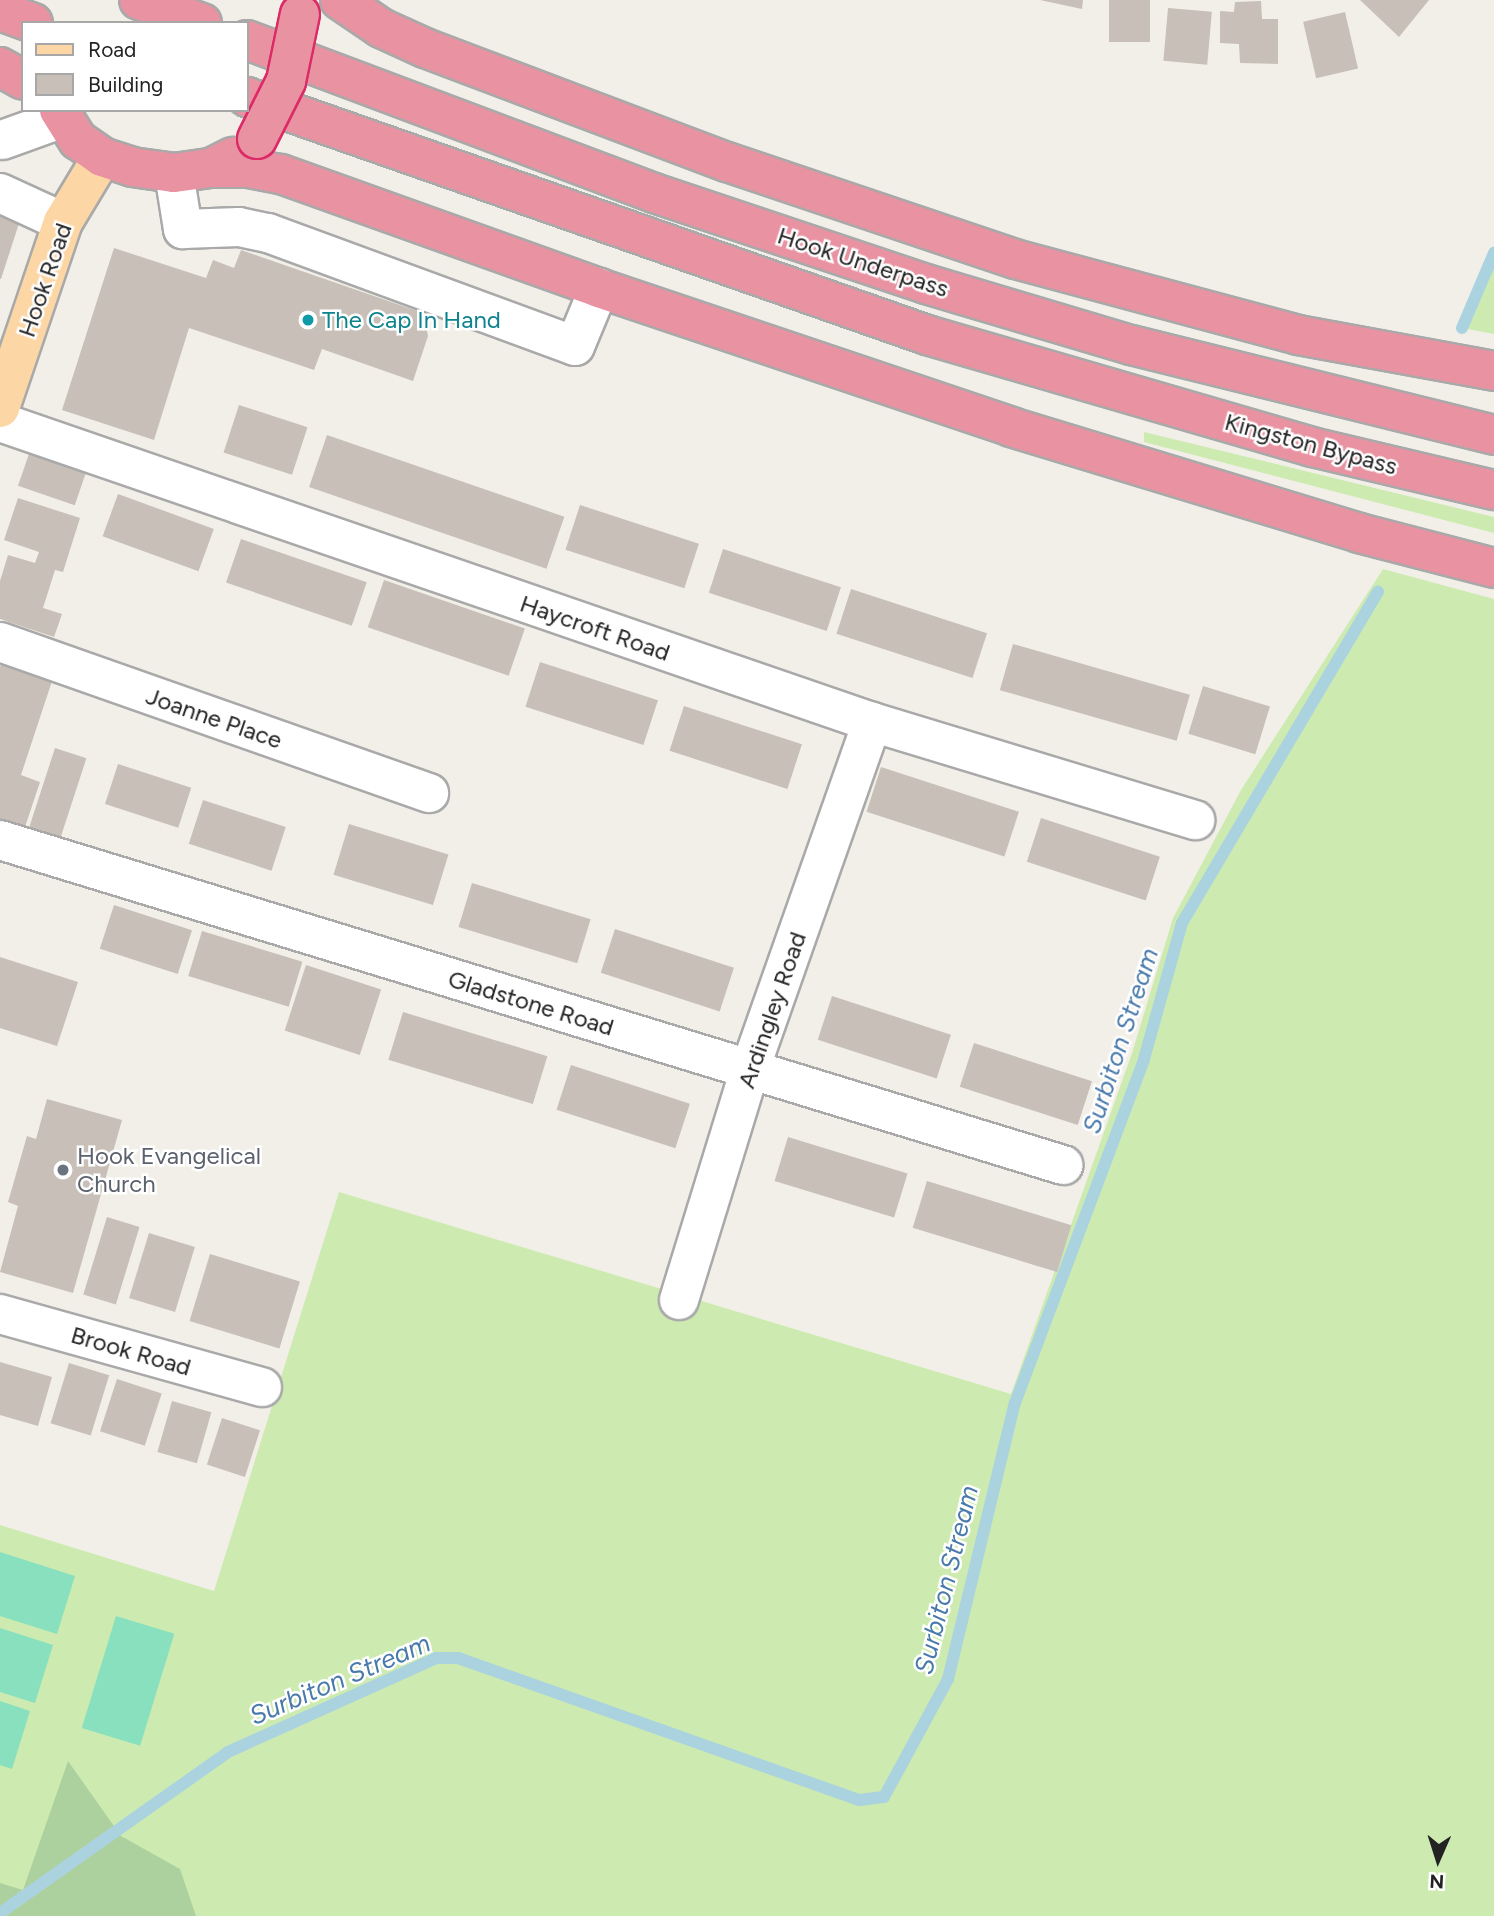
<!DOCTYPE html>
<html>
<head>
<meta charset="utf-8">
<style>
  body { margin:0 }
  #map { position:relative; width:1494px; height:1916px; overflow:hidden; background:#f2efe9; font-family:Figtree,sans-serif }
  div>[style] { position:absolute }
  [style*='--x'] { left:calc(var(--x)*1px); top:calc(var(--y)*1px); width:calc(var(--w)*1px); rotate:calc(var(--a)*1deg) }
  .grass>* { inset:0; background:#cdebb0 }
  .forest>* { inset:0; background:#add19e }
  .pitch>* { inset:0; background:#88e0be; transform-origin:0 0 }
  .stream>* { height:12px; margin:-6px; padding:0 6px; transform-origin:6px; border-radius:6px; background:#aad3df }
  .building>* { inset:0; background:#c7bfb8; transform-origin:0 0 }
  .roads { filter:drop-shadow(2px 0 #a9a9a9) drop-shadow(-2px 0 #a9a9a9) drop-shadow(0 2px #a9a9a9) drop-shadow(0 -2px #a9a9a9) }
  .minor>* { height:38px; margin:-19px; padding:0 19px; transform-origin:19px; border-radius:19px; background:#fff }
  .major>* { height:38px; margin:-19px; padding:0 19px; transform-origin:19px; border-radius:19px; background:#fcd6a4 }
  .highway>* { height:38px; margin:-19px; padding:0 19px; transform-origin:19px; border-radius:19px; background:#e892a2 }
  .bridges { filter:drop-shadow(2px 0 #dc2a67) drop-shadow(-2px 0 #dc2a67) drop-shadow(0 2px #dc2a67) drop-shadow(0 -2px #dc2a67) }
  .highway-bridge>* { height:38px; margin:-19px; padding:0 19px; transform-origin:19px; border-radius:19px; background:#e892a2 }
  .dots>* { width:19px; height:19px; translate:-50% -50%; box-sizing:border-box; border:4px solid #fff; border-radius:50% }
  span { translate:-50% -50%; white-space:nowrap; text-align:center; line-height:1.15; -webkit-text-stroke:5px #fff; paint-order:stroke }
  .street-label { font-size:24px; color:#222 }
  .culture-label { font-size:24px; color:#0d838f }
  .left { translate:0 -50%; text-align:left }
  .worship-label { font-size:24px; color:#5b616d }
  .water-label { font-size:26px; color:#4a7aab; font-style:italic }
  .legend { position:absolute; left:21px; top:21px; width:228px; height:91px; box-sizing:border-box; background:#fff; border:2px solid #a7a7a7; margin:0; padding:9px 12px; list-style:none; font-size:21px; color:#222 }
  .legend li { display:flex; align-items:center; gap:14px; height:35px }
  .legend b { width:35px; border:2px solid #a7a7a7 }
  .north { position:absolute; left:1403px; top:1825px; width:70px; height:70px; -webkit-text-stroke:5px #fff; paint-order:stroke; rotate:183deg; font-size:19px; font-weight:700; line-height:28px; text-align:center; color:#222 }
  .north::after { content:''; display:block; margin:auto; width:24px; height:32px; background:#222; clip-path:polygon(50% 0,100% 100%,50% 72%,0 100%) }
</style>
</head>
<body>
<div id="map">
  <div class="grass">
    <i style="clip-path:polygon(1494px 253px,1494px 334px,1462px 328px)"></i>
    <i style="clip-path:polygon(1144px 432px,1494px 517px,1494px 533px,1144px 442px)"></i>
    <i style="clip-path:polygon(1383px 569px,1494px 599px,1494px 1916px,0 1916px,0 1525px,214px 1591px,339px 1192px,1011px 1394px,1132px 1053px,1173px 918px,1241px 790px)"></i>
  </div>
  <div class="forest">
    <i style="clip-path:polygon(68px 1761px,121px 1836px,180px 1869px,196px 1916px,0 1916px,0 1883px,23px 1890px)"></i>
  </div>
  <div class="pitch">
    <i style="clip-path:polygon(0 1552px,75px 1576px,57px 1634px,0 1616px)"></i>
    <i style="left:116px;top:1616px;width:61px;height:117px;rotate:17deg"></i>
    <i style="clip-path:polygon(0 1628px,53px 1645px,35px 1703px,0 1692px)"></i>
    <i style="clip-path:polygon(0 1701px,30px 1711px,12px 1769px,0 1765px)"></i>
  </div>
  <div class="stream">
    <i style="--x:1462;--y:328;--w:82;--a:-66.9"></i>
    <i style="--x:0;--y:1913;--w:279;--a:-35.2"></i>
    <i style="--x:228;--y:1752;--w:228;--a:-24.3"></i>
    <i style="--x:436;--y:1658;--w:22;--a:0"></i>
    <i style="--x:458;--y:1658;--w:425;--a:19.5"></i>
    <i style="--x:859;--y:1800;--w:25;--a:-7"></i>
    <i style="--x:884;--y:1797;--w:134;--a:-61.5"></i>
    <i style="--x:948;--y:1679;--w:284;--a:-76.4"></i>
    <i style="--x:1015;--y:1403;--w:367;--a:-69.4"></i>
    <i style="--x:1144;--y:1059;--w:141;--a:-74.4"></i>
    <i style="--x:1182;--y:923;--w:385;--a:-59.4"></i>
  </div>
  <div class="building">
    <i style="clip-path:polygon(1040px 0,1083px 0,1082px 9px)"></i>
    <i style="left:1109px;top:0;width:41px;height:42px"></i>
    <i style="clip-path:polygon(1360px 0,1429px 0,1399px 37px)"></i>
    <i style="clip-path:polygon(1261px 1px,1262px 19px,1278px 19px,1278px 64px,1240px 63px,1239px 44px,1220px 43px,1220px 11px,1234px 12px,1235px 2px)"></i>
    <i style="left:1168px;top:8px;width:44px;height:53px;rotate:5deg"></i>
    <i style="left:1345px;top:12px;width:58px;height:43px;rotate:77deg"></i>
    <i style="clip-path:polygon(0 203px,23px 211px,1px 279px,0 279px)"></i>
    <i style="clip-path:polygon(114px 248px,206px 278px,213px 260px,234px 268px,241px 250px,423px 313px,428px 336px,413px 381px,322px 349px,314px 370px,189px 328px,154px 440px,62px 410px)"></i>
    <i style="left:239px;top:405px;width:72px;height:50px;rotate:18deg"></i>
    <i style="left:327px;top:435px;width:251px;height:55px;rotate:19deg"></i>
    <i style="left:32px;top:445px;width:60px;height:43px;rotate:19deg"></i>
    <i style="left:118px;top:494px;width:102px;height:45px;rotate:20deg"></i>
    <i style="clip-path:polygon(18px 498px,80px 518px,63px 572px,55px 570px,43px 608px,62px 614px,54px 637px,0 619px,0 581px,8px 555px,35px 563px,39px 552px,4px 540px)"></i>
    <i style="left:580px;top:505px;width:125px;height:47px;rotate:18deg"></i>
    <i style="left:241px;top:539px;width:133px;height:46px;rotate:19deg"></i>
    <i style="left:723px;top:549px;width:124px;height:46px;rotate:18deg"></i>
    <i style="left:384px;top:580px;width:149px;height:50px;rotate:19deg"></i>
    <i style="left:851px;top:589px;width:143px;height:47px;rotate:18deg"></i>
    <i style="left:1013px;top:644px;width:184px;height:48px;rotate:16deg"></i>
    <i style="clip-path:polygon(5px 652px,56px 669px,21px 775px,40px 782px,22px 836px,0 829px,0 667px)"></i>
    <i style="left:540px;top:662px;width:124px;height:47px;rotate:18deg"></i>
    <i style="left:1203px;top:686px;width:70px;height:50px;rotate:17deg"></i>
    <i style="left:684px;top:706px;width:124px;height:47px;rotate:18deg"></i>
    <i style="left:55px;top:748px;width:33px;height:95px;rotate:18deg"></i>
    <i style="left:118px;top:764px;width:77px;height:42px;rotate:18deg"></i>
    <i style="left:881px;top:767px;width:145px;height:47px;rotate:18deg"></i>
    <i style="left:203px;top:800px;width:87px;height:46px;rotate:18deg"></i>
    <i style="left:1041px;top:818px;width:125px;height:46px;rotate:18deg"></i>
    <i style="left:349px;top:824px;width:104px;height:53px;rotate:17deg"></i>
    <i style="left:472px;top:883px;width:124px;height:46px;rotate:17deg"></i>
    <i style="left:114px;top:905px;width:82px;height:46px;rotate:18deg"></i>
    <i style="left:615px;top:929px;width:125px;height:46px;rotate:18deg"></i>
    <i style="left:202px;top:931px;width:105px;height:47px;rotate:17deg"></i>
    <i style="clip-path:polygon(0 957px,78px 982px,57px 1046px,0 1028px)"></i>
    <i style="left:306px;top:965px;width:79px;height:69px;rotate:18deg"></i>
    <i style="left:832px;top:996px;width:125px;height:46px;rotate:18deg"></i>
    <i style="left:403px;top:1012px;width:151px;height:50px;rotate:17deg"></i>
    <i style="left:974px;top:1043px;width:124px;height:46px;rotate:18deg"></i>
    <i style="left:571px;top:1065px;width:125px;height:47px;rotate:18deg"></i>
    <i style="clip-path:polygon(47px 1099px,122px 1120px,73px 1293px,0 1272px,18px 1206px,8px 1202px,27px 1136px,36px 1139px)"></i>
    <i style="left:788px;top:1137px;width:125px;height:46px;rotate:17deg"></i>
    <i style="left:927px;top:1181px;width:151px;height:49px;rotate:17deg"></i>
    <i style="left:107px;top:1217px;width:34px;height:81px;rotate:17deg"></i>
    <i style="left:149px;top:1233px;width:48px;height:68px;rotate:17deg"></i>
    <i style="left:210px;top:1254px;width:94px;height:70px;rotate:17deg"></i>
    <i style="clip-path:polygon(0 1362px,52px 1377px,38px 1426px,0 1415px)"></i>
    <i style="left:69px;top:1363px;width:42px;height:63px;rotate:17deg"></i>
    <i style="left:117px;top:1379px;width:47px;height:55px;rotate:18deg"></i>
    <i style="left:172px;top:1401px;width:41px;height:53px;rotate:16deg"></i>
    <i style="left:222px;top:1418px;width:40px;height:49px;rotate:18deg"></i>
  </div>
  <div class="roads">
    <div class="minor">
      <i style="--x:2;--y:140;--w:65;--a:-19.8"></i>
      <i style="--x:174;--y:173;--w:57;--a:80.9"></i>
      <i style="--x:183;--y:229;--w:56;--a:-2"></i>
      <i style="--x:239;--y:227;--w:30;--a:12"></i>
      <i style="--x:268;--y:233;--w:327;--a:20.2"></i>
      <i style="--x:575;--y:346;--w:63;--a:-67.5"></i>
      <i style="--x:0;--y:193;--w:69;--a:24.7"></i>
      <i style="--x:0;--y:422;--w:922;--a:18.99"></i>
      <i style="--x:872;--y:722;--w:338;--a:16.9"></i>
      <i style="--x:0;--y:642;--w:455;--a:19.4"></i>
      <i style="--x:0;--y:840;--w:1112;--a:17"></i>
      <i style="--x:679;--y:1300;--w:242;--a:-72.9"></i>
      <i style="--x:750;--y:1069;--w:368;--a:-70.6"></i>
      <i style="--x:0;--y:1314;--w:272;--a:15.6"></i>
    </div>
    <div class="major">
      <i style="--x:0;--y:408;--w:196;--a:-71.3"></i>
      <i style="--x:63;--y:222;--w:76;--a:-59"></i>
    </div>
    <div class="highway">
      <i style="--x:139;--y:0;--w:67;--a:20.1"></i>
      <i style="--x:340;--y:0;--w:50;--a:34.3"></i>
      <i style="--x:381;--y:28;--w:48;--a:24.4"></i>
      <i style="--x:425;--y:48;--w:323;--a:20.7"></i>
      <i style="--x:727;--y:162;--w:304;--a:18.6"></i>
      <i style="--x:1015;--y:259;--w:293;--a:15"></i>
      <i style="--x:1298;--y:335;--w:199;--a:10.4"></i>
      <i style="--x:0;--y:11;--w:35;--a:20"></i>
      <i style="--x:247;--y:40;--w:435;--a:20.6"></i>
      <i style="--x:654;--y:193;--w:287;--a:18.5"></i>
      <i style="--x:926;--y:284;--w:214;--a:16.6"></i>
      <i style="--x:1131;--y:345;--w:374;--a:13.9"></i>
      <i style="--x:0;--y:67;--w:26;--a:29"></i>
      <i style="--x:247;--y:97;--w:720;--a:19.29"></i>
      <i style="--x:927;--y:335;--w:401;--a:16.2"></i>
      <i style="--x:1312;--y:447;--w:187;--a:13.3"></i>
      <i style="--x:59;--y:110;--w:36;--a:58"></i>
      <i style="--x:78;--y:140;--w:29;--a:35"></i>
      <i style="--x:102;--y:157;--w:32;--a:18"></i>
      <i style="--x:132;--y:167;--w:42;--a:8.1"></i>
      <i style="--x:174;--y:173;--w:37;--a:-8"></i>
      <i style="--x:211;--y:168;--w:25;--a:-27"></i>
      <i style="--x:211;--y:168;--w:38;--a:0"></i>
      <i style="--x:249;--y:168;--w:33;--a:11"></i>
      <i style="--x:281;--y:174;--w:338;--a:19.7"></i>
      <i style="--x:599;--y:288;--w:435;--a:18.6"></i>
      <i style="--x:1011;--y:427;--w:364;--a:16.9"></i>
      <i style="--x:1359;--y:533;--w:139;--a:14.5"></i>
    </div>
  </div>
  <div class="bridges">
    <div class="highway-bridge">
      <i style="--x:257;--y:139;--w:65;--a:-63.4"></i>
      <i style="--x:286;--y:81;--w:68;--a:-78.2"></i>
    </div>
  </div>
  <div class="dots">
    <i style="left:308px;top:320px;background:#0f9aa8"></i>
    <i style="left:63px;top:1170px;background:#6b7280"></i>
  </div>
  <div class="street-label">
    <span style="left:863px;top:262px;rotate:18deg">Hook Underpass</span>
    <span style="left:45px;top:280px;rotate:-71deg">Hook Road</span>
    <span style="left:1311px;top:444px;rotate:15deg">Kingston Bypass</span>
    <span style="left:595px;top:628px;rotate:19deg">Haycroft Road</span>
    <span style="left:214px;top:718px;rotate:19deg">Joanne Place</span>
    <span style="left:531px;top:1003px;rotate:17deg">Gladstone Road</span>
    <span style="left:772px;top:1010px;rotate:-71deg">Ardingley Road</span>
    <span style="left:131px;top:1351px;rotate:16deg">Brook Road</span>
  </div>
  <div class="culture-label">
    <span class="left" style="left:322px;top:320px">The Cap In Hand</span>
  </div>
  <div class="worship-label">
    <span class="left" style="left:77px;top:1170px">Hook Evangelical<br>Church</span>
  </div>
  <div class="water-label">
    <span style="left:1121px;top:1041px;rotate:-72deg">Surbiton Stream</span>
    <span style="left:947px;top:1580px;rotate:-76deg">Surbiton Stream</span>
    <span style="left:340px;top:1680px;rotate:-23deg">Surbiton Stream</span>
  </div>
  <ul class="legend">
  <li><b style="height:9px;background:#fcd6a4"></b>Road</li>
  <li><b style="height:19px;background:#c7bfb8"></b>Building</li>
  </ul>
  <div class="north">N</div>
</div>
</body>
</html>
